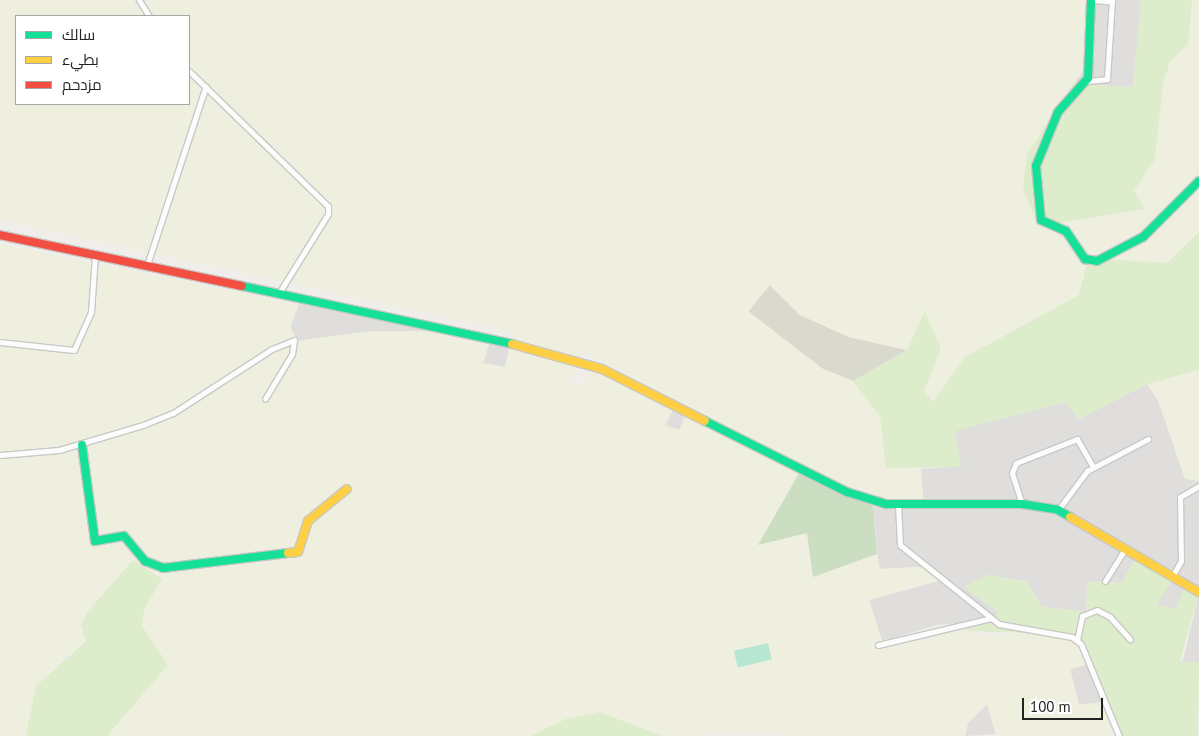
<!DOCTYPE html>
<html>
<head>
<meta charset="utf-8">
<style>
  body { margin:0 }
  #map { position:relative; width:1199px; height:736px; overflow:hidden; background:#f0eeeb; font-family:"PT Sans",Cairo,sans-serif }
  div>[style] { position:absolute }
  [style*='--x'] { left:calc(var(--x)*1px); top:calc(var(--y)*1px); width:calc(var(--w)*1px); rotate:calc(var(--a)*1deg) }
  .residential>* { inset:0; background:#dfdedc }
  .construction>* { inset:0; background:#d9d9cd }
  .farmland>* { inset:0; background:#efefdf }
  .grass>* { inset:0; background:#ddeccb }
  .forest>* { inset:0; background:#cbdec1 }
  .pitch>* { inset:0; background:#b7e6d2; transform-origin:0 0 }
  .roads { filter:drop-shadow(1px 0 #c9c8c7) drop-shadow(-1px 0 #c9c8c7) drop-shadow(0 1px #c9c8c7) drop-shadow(0 -1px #c9c8c7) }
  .street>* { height:5px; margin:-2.5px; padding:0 2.5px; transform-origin:2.5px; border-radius:2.5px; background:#fdfcfc }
  .fast>* { height:8px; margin:-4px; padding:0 4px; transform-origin:4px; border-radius:4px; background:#16e098 }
  .slow>* { height:8px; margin:-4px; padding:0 4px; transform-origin:4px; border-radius:4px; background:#ffcf43 }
  .jam>* { height:8px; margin:-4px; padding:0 4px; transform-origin:4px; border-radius:4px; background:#f24e42 }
  span { translate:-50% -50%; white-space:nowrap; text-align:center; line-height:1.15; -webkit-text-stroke:4.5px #fff; paint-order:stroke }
  .legend { position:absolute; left:15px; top:15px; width:175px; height:90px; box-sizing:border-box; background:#fff; border:1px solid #a7a7a7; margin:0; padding:6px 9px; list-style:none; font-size:15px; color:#222 }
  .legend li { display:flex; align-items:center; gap:10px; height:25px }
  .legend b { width:25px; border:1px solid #a7a7a7 }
  .scale { position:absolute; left:1022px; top:698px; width:81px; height:22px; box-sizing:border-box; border:2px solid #222; border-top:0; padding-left:6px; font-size:15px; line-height:18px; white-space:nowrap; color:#222; -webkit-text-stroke:4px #fff; paint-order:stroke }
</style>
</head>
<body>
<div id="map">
  <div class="residential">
    <i style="clip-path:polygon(1089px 0,1141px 0,1133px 87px,1073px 84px,1087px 65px)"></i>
    <i style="clip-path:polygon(299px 304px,470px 332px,372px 331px,297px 341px,290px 327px)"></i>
    <i style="clip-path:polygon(491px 338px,510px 344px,505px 367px,483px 363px)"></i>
    <i style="clip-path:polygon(1147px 384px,1158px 400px,1185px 478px,1199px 481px,1199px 592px,1176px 609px,1152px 604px,1121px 583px,1088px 581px,1086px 612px,1042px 607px,1026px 581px,989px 575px,964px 587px,999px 613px,968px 631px,957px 623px,938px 625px,882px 641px,869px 600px,942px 580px,921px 567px,879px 569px,873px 507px,924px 508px,921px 469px,961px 466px,954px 431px,1065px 402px,1079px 419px)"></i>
    <i style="clip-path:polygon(673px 409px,688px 411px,679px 431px,665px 425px)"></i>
    <i style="clip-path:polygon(1199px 593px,1199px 672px,1181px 668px)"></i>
    <i style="clip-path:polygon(1088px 664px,1104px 702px,1079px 705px,1070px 669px)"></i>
    <i style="clip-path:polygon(987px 704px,999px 734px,965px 736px,968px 723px)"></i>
  </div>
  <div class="construction">
    <i style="clip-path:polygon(770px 285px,800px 315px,849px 337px,907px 350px,853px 381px,823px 369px,748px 312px)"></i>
  </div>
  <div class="farmland">
    <i style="clip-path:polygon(evenodd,0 0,1089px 0,1087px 65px,1027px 154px,1039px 226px,1144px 209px,1134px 191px,1155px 159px,1163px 84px,1170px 62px,1188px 44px,1192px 0,1199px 0,1199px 232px,1168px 263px,1088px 258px,1079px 295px,965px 357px,933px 403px,924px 391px,941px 349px,925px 311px,907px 350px,849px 337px,800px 315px,770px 285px,748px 311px,823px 369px,853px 381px,880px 416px,886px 468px,921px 469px,924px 508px,873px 507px,868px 501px,807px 533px,812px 577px,877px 554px,880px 569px,921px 567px,942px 579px,869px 600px,882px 641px,957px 623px,978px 634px,1056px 634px,1075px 640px,1088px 664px,1070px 669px,1079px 705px,1104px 702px,1121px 736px,996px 736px,987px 704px,968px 723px,965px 736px,788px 736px,787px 732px,663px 736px,599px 712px,566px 719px,530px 736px,107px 736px,168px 665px,142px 626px,144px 609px,162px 579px,133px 560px,98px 598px,81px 625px,86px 641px,47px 672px,33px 701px,28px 734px,0 736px,0 244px,299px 304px,290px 327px,297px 341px,372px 331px,470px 332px,491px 338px,483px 363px,505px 367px,513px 332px,0 220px,0 0,16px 16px,189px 16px,189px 104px,16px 104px,16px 16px,0 0,585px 352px,770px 453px,688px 411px,679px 430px,665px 425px,673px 409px,594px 369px,584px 387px,569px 382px,585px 352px)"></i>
    <i style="clip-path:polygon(1199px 370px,1199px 481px,1185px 479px,1158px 400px,1147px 384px)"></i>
  </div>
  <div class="grass">
    <i style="clip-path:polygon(1141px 0,1192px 0,1188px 44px,1170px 62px,1163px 84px,1155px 159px,1134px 191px,1145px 209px,1039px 226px,1023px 190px,1027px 154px,1073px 84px,1133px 87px)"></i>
    <i style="clip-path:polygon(1199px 232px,1199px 370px,1147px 384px,1079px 419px,1065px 402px,955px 431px,961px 467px,886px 468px,880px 416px,853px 381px,907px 350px,925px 311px,941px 349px,924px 391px,933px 402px,965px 357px,1079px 295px,1088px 258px,1167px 263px)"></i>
    <i style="clip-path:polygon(1136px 558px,1178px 570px,1157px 605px,1176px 609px,1185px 586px,1199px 593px,1180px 661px,1199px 663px,1198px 736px,1121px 736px,1075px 640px,1056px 634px,968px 631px,999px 613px,963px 587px,989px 575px,1026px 581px,1042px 607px,1086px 612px,1088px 581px,1121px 583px)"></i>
    <i style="clip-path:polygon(133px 560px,162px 579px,144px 609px,142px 626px,168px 665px,107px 736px,26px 736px,36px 686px,86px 641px,81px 625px,88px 611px)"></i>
    <i style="clip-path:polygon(599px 712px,663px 736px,530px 736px,566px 719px)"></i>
  </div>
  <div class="forest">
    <i style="clip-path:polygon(801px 470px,868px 501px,873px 507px,877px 554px,813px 577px,807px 533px,758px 545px)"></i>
  </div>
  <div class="pitch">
    <i style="left:768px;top:643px;width:17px;height:35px;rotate:77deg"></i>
  </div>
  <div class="roads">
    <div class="street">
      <i style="--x:139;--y:0;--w:19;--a:58"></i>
      <i style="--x:1094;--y:0;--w:18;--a:6"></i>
      <i style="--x:189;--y:71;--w:194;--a:44.2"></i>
      <i style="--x:328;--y:206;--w:8;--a:90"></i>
      <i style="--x:328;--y:214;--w:93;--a:121.8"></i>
      <i style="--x:1086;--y:81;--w:21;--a:-5"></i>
      <i style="--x:1107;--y:79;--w:79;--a:-86.4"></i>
      <i style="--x:147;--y:265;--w:188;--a:-71.8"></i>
      <i style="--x:0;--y:342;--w:74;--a:6.2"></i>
      <i style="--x:74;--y:350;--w:42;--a:-65.9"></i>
      <i style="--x:91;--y:312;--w:57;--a:-86"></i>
      <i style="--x:0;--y:455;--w:59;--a:-4.8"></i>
      <i style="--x:59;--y:450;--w:88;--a:-16.6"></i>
      <i style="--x:143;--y:425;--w:32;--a:-22"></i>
      <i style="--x:173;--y:413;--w:118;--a:-32.9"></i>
      <i style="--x:272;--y:349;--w:24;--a:-22"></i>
      <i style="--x:294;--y:340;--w:14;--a:98"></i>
      <i style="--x:292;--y:354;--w:52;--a:121"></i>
      <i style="--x:898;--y:504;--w:41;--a:87.2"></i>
      <i style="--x:900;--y:545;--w:127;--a:38.6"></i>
      <i style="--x:999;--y:624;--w:74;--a:10.1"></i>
      <i style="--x:1072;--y:637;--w:11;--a:38"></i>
      <i style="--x:1081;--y:644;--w:100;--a:67.6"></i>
      <i style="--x:1022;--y:504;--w:33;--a:-108"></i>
      <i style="--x:1012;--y:473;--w:11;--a:-68"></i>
      <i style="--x:1016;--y:463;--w:66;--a:-21.5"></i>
      <i style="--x:1077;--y:439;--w:32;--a:60"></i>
      <i style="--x:1058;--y:510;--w:49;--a:-53.4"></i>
      <i style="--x:1087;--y:471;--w:69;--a:-27.7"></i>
      <i style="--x:1172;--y:577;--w:18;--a:-61"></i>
      <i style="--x:1181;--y:561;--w:64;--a:-90.9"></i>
      <i style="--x:1180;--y:497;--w:22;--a:-30"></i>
      <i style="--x:1105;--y:581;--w:39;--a:-58"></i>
      <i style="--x:1077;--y:640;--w:25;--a:-78"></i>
      <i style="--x:1082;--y:616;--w:16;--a:-22"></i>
      <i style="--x:1097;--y:610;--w:15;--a:28"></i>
      <i style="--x:1110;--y:617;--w:30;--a:48"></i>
      <i style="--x:878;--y:645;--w:116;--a:-13.4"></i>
    </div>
    <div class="fast">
      <i style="--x:1091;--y:0;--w:78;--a:92.2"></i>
      <i style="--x:1088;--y:78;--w:45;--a:131.4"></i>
      <i style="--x:1058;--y:112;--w:58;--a:112.2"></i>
      <i style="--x:1036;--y:166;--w:54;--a:84.7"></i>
      <i style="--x:1041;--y:220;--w:27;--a:24"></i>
      <i style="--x:1066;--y:231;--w:34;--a:56"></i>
      <i style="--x:1085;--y:259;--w:12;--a:9"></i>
      <i style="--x:1097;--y:261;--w:52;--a:-27.6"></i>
      <i style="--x:1143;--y:237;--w:79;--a:-45"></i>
      <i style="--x:242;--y:286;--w:276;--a:12.1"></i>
      <i style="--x:705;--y:421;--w:159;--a:26.6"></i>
      <i style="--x:847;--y:492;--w:41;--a:17.1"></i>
      <i style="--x:886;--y:504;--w:136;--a:0"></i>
      <i style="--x:1022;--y:504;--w:36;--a:9"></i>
      <i style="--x:1058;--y:510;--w:14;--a:30"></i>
      <i style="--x:82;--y:445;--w:97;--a:82.3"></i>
      <i style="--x:95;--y:541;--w:29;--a:-10"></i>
      <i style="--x:124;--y:536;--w:33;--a:50"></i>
      <i style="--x:145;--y:561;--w:19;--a:21"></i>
      <i style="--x:163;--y:568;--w:126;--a:-6.8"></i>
    </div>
    <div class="slow">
      <i style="--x:512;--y:344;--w:93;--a:15.5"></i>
      <i style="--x:602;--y:369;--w:115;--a:26.8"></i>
      <i style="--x:1070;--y:517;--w:149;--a:30.2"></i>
      <i style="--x:288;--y:553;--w:10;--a:-6"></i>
      <i style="--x:298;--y:552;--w:33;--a:-72"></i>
      <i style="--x:308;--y:521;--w:50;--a:-39.4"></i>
    </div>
    <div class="jam">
      <i style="--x:0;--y:235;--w:247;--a:11.9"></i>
    </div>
  </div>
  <ul class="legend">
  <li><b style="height:6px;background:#16e098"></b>سالك</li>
  <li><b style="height:6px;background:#ffcf43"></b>بطيء</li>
  <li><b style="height:6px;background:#f24e42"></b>مزدحم</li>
  </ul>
  <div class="scale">100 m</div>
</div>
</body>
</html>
